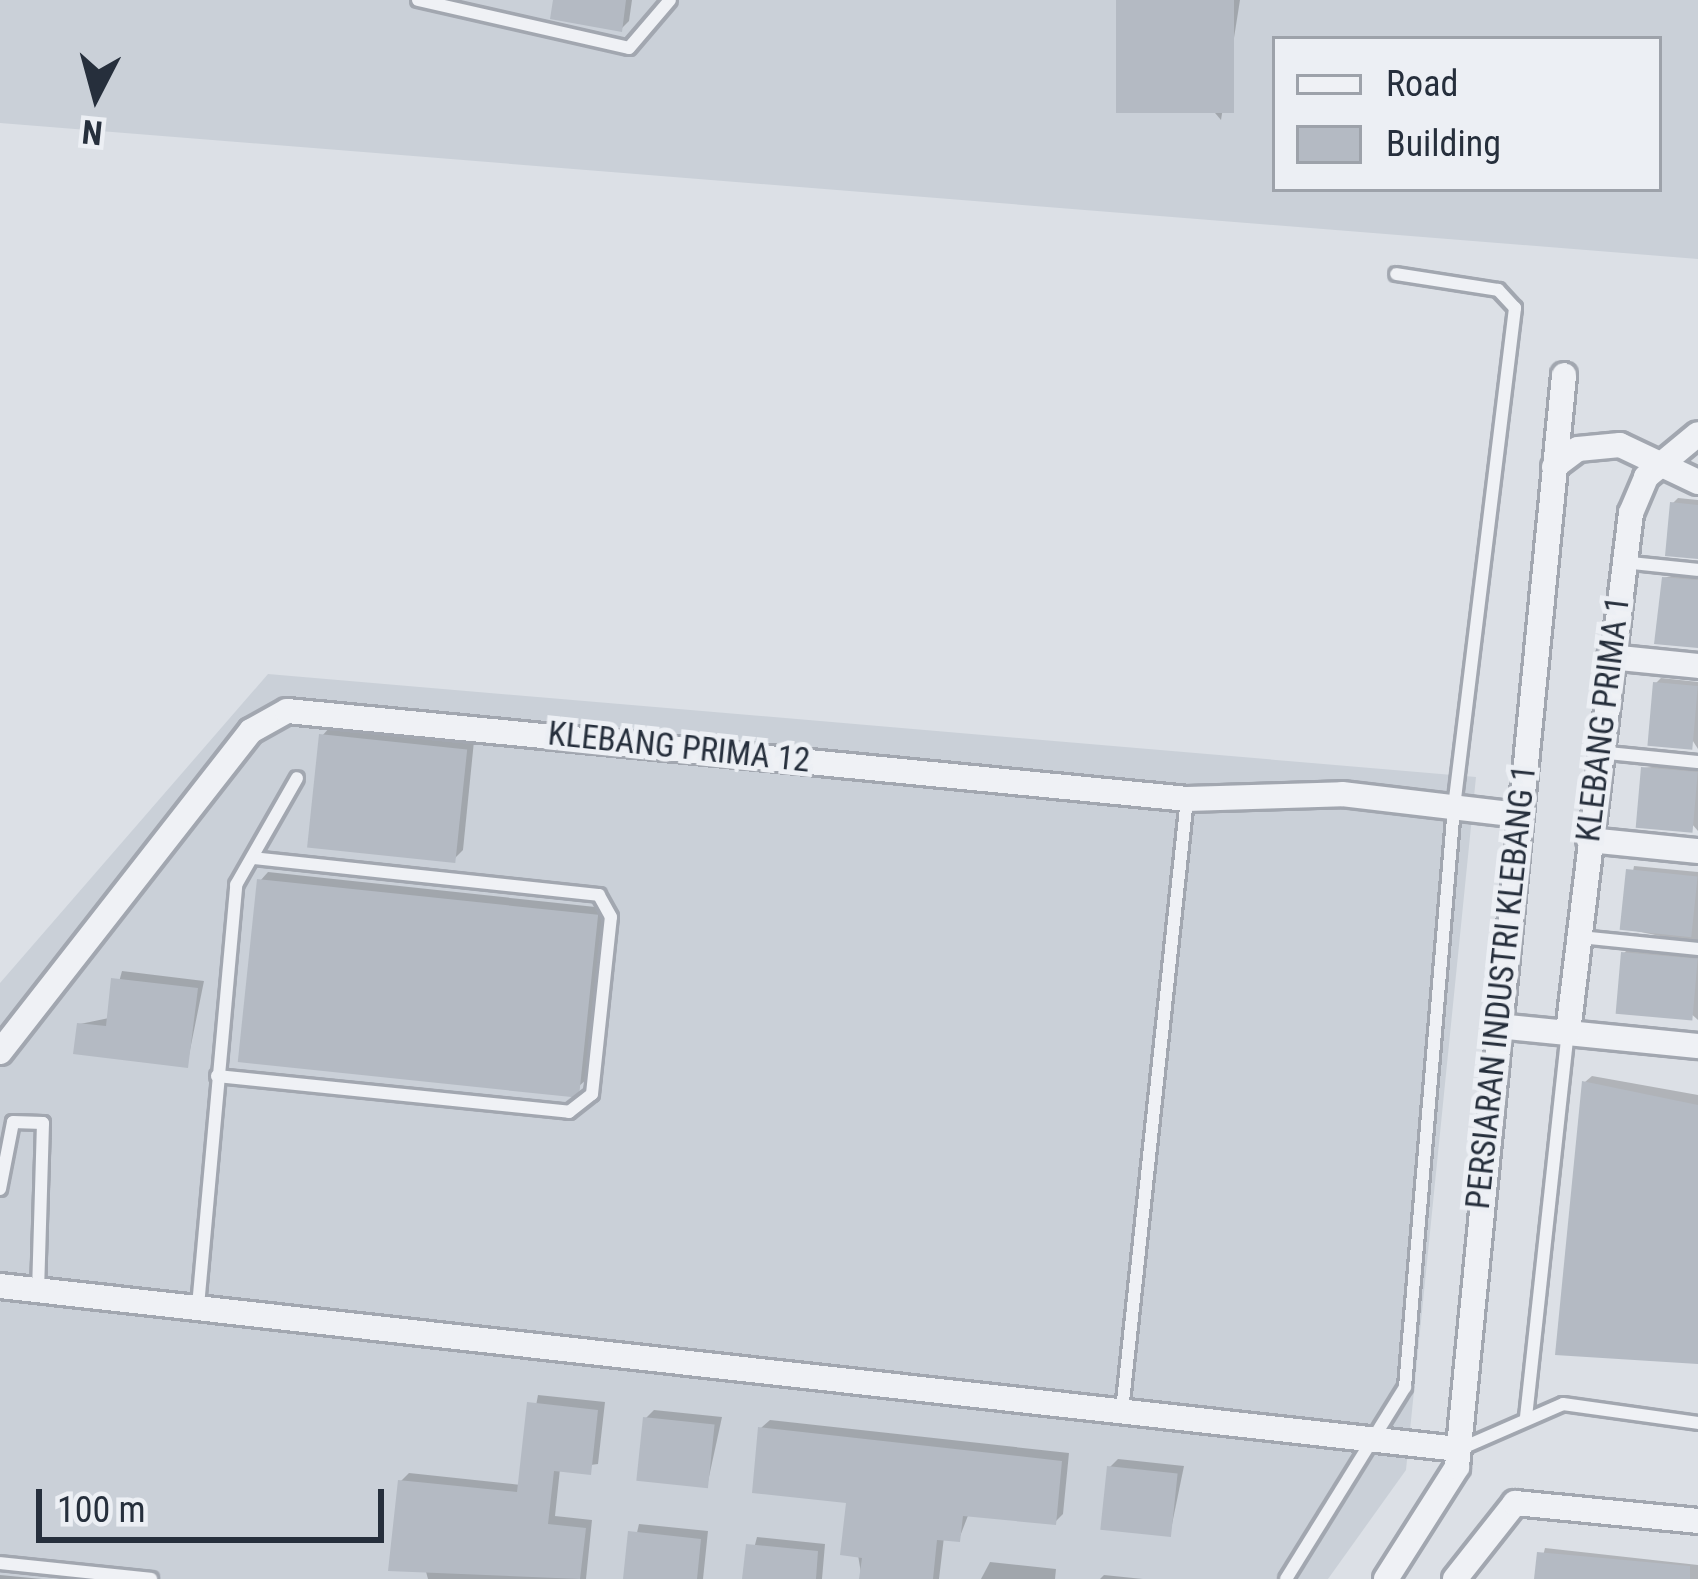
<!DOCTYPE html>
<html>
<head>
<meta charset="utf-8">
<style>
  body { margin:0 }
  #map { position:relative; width:1698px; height:1579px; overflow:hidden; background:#dce0e6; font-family:"Roboto Condensed",sans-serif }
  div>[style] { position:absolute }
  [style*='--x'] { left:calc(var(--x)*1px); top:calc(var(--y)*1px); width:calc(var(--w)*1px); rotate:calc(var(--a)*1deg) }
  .built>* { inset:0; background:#cad0d8 }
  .shadow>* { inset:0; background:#0003 }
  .building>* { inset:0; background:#b4bac3; transform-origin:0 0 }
  .roads { filter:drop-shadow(3px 0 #a2a7b0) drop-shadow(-3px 0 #a2a7b0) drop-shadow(0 3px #a2a7b0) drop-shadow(0 -3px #a2a7b0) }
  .lane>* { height:12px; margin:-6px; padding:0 6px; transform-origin:6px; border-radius:6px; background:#eff1f5 }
  .street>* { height:24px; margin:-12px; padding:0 12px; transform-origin:12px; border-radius:12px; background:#eff1f5 }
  span { translate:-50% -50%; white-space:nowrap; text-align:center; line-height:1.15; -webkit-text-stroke:10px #eceff4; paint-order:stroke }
  .street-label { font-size:33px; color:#262f3c }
  .legend { position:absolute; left:1272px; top:36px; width:390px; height:156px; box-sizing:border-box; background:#eceff4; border:3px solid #9da2aa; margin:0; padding:15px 21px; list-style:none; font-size:36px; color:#262f3c }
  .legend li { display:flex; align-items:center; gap:24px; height:60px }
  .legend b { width:60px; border:3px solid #9da2aa }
  .north { position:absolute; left:36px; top:36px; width:120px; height:120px; -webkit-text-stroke:9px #eceff4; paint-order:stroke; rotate:186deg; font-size:33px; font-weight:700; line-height:48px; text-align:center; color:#262f3c }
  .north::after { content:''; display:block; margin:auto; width:42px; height:54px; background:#262f3c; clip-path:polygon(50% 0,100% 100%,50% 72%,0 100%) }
  .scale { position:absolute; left:36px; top:1489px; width:348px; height:54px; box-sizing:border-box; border:6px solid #262f3c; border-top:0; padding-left:15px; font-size:36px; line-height:42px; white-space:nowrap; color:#262f3c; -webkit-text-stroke:9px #eceff4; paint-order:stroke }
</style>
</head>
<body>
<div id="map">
  <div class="built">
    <i style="clip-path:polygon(evenodd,0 0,1698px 0,1698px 259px,0 123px,0 0,1275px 39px,1659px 39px,1659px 189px,1275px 189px,1275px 39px)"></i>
    <i style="clip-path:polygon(268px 674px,1476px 777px,1406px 1470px,1328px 1579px,0 1579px,0 983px)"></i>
  </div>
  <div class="shadow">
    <i style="clip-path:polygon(556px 0,632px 0,629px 21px,621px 29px)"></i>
    <i style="clip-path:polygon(1119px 0,1240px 0,1221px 120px)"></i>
    <i style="clip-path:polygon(1678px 498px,1698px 500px,1698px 557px,1673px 503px)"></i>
    <i style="clip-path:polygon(1698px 570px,1698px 645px,1663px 578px)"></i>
    <i style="clip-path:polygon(1661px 678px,1698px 682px,1698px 749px,1656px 683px)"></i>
    <i style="clip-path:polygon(330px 727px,474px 741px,463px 850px,455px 858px,322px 736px)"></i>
    <i style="clip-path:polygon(1698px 761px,1698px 831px,1644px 768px)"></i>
    <i style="clip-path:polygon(1634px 866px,1698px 872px,1698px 944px,1622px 928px)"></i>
    <i style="clip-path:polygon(268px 872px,605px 908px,587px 1079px,578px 1087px,260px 881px)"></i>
    <i style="clip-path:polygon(1629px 948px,1698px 955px,1698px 1020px,1624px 953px)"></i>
    <i style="clip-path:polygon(122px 971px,204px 981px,187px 1065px,80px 1024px,109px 1018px)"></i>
    <i style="clip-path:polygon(1592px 1076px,1698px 1095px,1698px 1361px,1585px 1082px)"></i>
    <i style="clip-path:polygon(538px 1395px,605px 1402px,598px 1464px,560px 1469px,555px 1516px,592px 1520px,586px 1579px,428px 1579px,401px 1481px,409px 1473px,521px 1485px)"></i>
    <i style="clip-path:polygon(654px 1410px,722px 1417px,707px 1486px,646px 1418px)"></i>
    <i style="clip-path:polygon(770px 1420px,1069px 1453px,1063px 1514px,1055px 1522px,969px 1513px,959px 1539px,944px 1537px,939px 1579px,862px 1579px,849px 1501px,761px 1428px)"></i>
    <i style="clip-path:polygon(1118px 1459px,1184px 1466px,1170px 1534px,1109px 1468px)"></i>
    <i style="clip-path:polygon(639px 1524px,708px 1531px,703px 1579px,626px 1579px)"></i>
    <i style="clip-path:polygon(757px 1537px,825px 1544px,822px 1579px,746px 1579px)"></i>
    <i style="clip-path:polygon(1545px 1548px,1698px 1565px,1698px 1579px,1537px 1579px)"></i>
    <i style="clip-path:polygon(990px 1562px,1056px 1569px,1055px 1579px,981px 1579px)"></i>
    <i style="clip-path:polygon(0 1575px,42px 1579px,0 1579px)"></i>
    <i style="clip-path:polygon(1104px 1575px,1143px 1579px,1100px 1579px)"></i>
  </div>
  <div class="building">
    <i style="clip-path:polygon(553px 0,626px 0,622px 32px,550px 19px)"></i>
    <i style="left:1116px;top:0;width:118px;height:113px"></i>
    <i style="clip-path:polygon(1670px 502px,1698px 505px,1698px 559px,1665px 556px)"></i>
    <i style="clip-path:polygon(1662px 577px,1698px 580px,1698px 648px,1654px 644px)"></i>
    <i style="left:1653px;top:682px;width:45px;height:64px;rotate:5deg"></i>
    <i style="left:319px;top:734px;width:149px;height:114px;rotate:6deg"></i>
    <i style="left:1641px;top:767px;width:57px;height:61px;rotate:5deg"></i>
    <i style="left:1626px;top:869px;width:72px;height:61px;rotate:6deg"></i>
    <i style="left:257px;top:879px;width:343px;height:184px;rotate:6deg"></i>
    <i style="left:1621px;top:952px;width:77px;height:62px;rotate:5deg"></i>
    <i style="clip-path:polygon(111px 978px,198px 988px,188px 1068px,73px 1054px,77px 1023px,106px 1026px)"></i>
    <i style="clip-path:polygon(1582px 1081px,1698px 1105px,1698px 1364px,1555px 1355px)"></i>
    <i style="clip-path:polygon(527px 1402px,598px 1410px,591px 1475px,554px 1471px,548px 1524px,586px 1528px,580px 1579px,388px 1571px,398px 1480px,517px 1492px)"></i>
    <i style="left:643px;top:1417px;width:72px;height:64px;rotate:6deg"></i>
    <i style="clip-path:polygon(758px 1427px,1062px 1461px,1056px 1525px,963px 1516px,960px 1542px,937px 1540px,933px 1579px,859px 1579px,862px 1558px,840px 1555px,846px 1503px,752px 1493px)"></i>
    <i style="left:1107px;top:1466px;width:71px;height:64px;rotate:6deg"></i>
    <i style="clip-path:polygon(628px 1531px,701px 1539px,697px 1579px,623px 1579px)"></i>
    <i style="clip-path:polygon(746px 1544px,818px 1551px,816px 1579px,742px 1579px)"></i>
    <i style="clip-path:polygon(1537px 1552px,1690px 1566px,1690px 1579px,1534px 1579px)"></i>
  </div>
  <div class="roads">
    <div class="lane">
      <i style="--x:418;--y:0;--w:216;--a:12.8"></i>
      <i style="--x:629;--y:48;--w:63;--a:-49.5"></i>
      <i style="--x:1622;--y:562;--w:76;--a:6"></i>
      <i style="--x:1598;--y:752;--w:100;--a:5.7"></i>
      <i style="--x:1580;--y:937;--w:119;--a:5.8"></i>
      <i style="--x:217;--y:1076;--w:354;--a:5.8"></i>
      <i style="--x:569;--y:1112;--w:29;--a:-38"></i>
      <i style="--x:592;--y:1094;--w:178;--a:-83.9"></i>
      <i style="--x:611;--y:917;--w:25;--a:-119"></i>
      <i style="--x:599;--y:895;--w:348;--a:-173.9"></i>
      <i style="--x:0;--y:1189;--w:68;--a:-79"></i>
      <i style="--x:13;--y:1122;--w:30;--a:2"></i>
      <i style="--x:43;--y:1123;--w:167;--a:91.7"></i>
      <i style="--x:198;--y:1306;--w:423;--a:-84.8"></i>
      <i style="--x:236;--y:885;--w:123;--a:-60.3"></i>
      <i style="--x:1122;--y:1411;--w:615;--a:-83.94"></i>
      <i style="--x:1526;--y:1417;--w:387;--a:-83.8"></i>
      <i style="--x:1460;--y:1449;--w:112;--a:-23.6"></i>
      <i style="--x:1563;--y:1404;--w:136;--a:8"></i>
      <i style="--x:0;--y:1563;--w:152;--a:6"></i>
      <i style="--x:1286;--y:1579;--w:226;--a:-58.2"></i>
      <i style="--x:1405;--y:1387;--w:582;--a:-85.17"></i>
      <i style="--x:1454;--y:807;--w:503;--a:-83.03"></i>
      <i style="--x:1515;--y:308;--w:25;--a:-133"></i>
      <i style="--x:1498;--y:290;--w:103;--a:-171.1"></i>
    </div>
    <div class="street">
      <i style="--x:1554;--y:467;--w:30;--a:-37"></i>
      <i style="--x:1578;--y:449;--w:42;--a:-5.4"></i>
      <i style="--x:1620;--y:445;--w:86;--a:25.4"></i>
      <i style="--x:1610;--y:657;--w:88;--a:5.8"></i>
      <i style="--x:1589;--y:840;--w:110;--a:5.8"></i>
      <i style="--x:1497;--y:1026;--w:202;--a:5.7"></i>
      <i style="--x:1568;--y:1032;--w:523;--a:-83.08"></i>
      <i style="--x:1631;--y:513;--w:39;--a:-67"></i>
      <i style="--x:1646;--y:477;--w:67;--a:-39.6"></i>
      <i style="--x:0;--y:1052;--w:407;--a:-52"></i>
      <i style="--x:251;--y:731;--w:41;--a:-29.1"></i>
      <i style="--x:287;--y:711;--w:904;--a:5.58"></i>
      <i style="--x:1187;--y:799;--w:155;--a:-1.8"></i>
      <i style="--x:1342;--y:794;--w:177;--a:6.8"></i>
      <i style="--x:0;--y:1286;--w:1466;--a:6.38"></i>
      <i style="--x:1386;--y:1579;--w:133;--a:-57.6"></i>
      <i style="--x:1457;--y:1467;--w:1097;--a:-84.4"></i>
      <i style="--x:1455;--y:1579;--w:97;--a:-51.7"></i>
      <i style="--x:1515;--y:1503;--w:184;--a:5.6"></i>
    </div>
  </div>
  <div class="street-label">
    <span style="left:1603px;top:719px;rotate:-83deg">KLEBANG PRIMA 1</span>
    <span style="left:679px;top:747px;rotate:6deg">KLEBANG PRIMA 12</span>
    <span style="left:1501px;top:987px;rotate:-84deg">PERSIARAN INDUSTRI KLEBANG 1</span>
  </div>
  <ul class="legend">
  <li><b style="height:15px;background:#eff1f5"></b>Road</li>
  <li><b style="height:33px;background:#b4bac3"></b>Building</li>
  </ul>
  <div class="north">N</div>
  <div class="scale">100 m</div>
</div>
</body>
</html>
